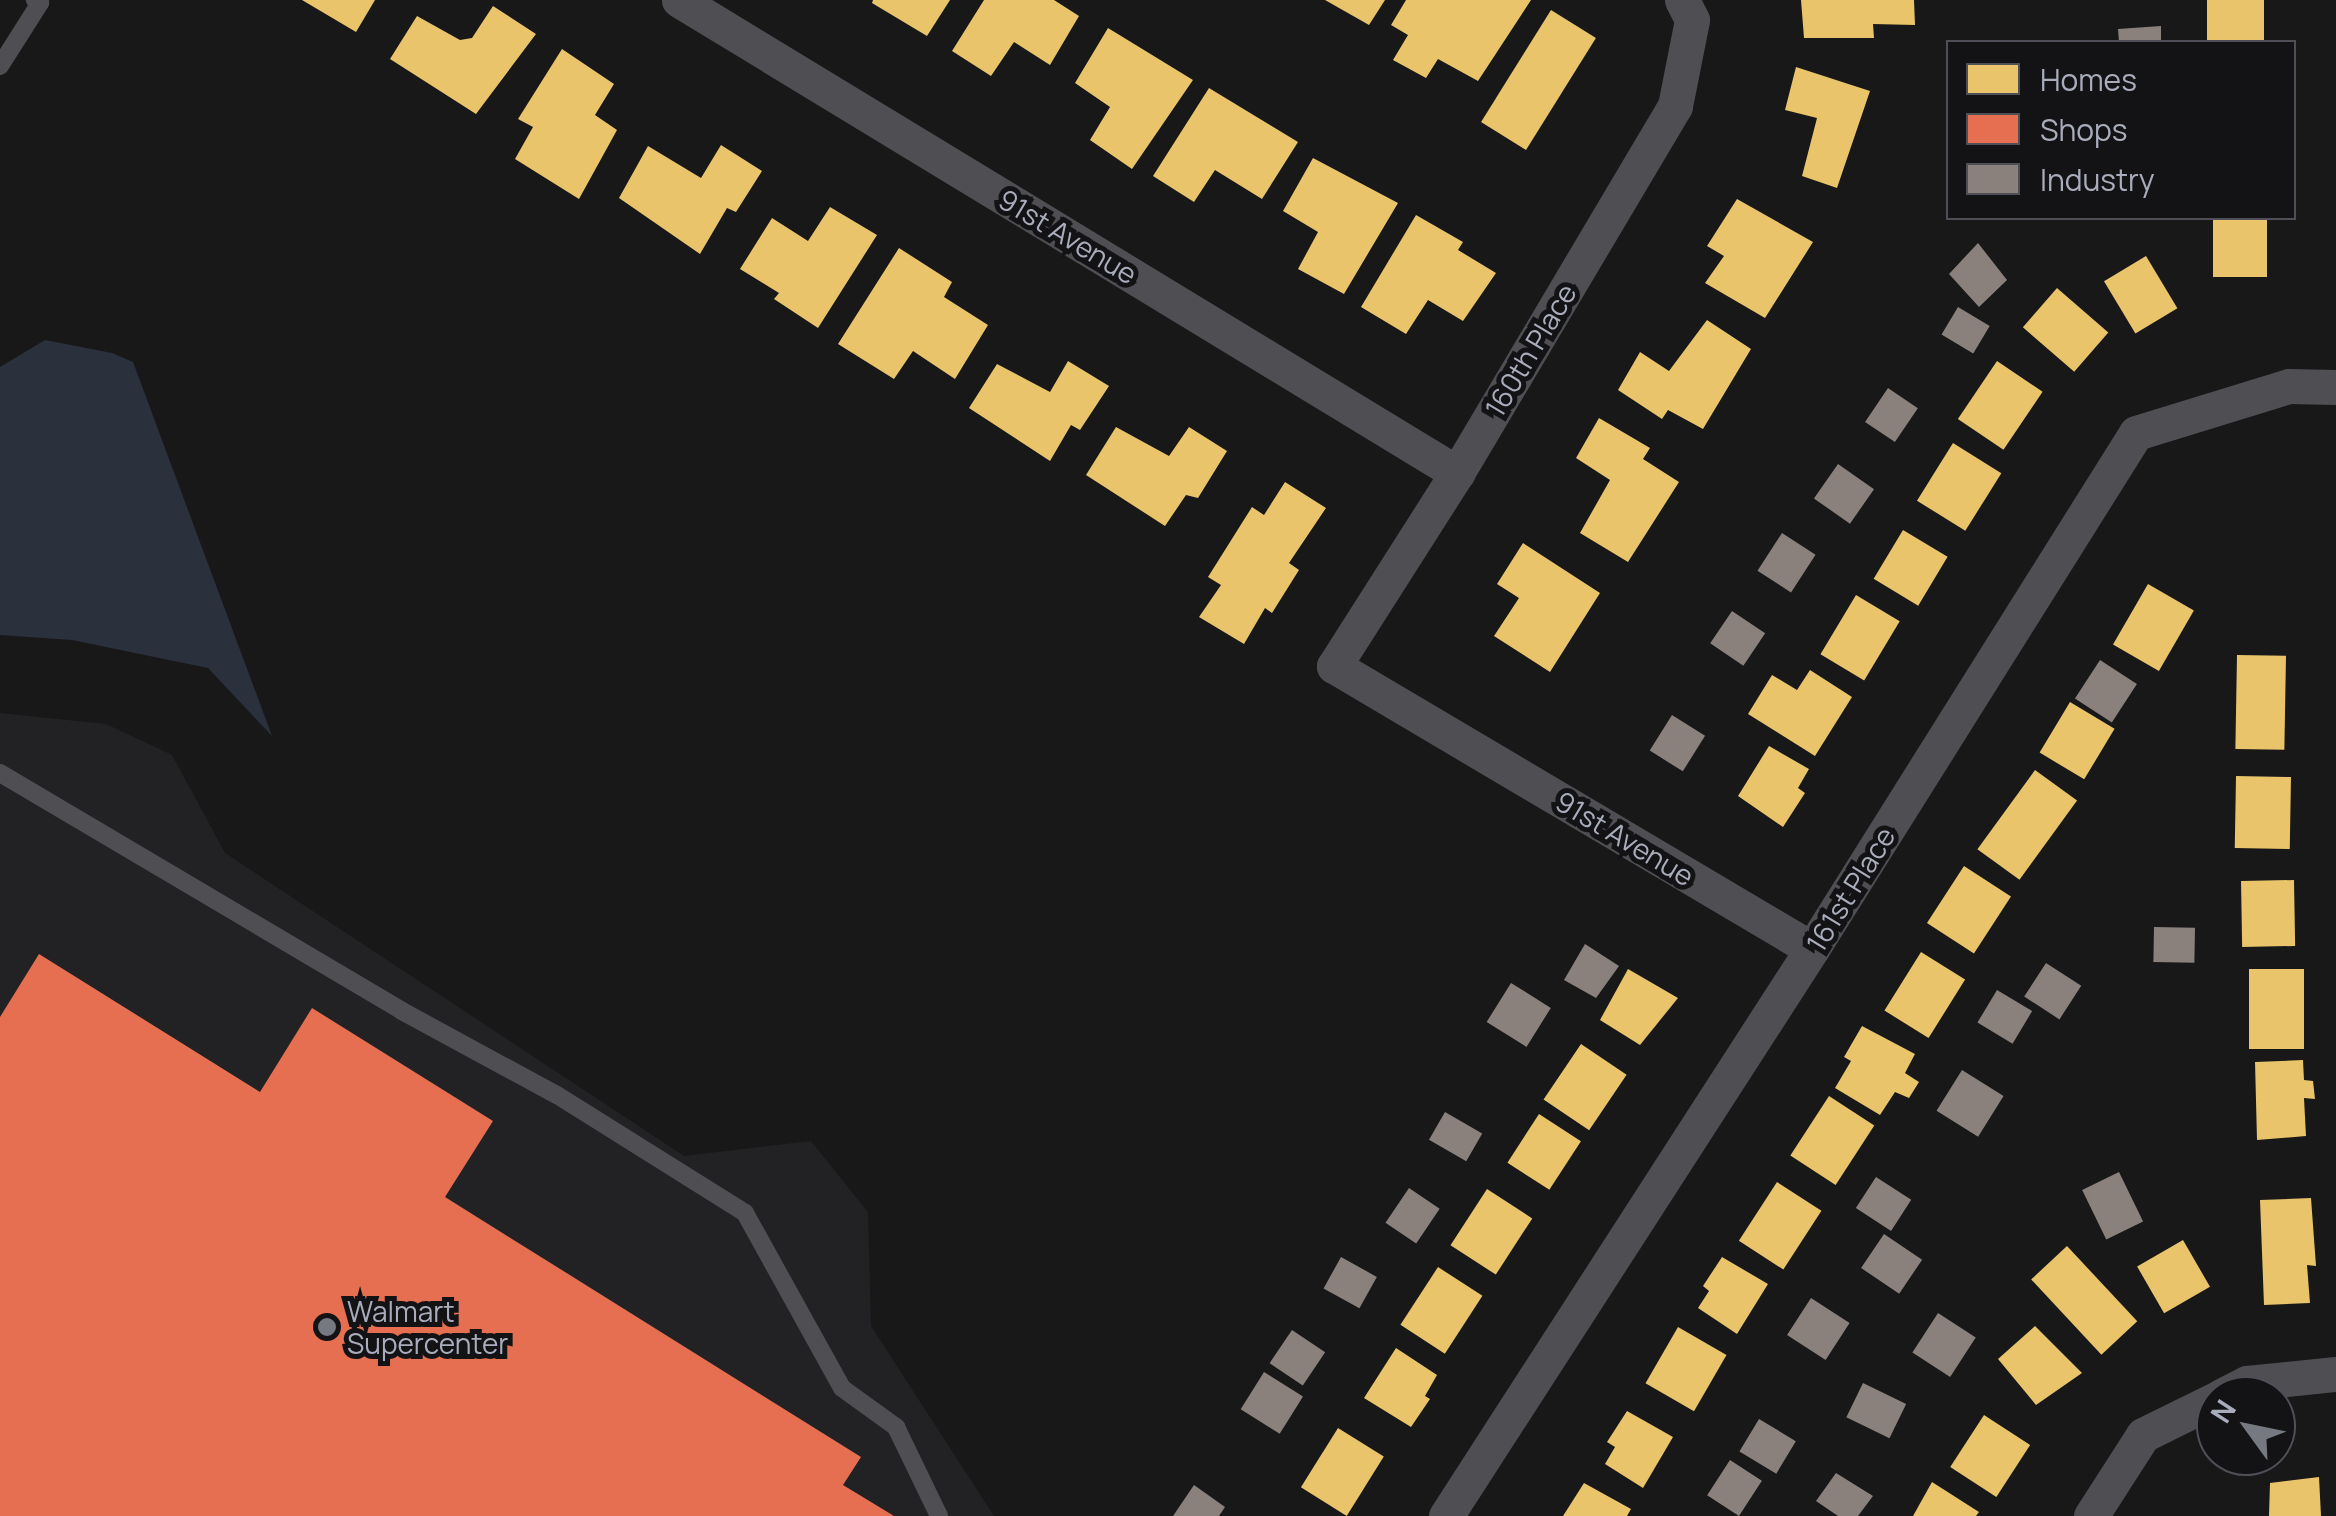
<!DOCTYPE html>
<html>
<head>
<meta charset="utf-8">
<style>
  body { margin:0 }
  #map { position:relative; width:2336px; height:1516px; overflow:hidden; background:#181819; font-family:Manrope,sans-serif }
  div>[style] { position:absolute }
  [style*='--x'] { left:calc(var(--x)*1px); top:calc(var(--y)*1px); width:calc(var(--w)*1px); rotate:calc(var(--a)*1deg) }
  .built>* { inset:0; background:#222225 }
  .water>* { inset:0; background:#2a313c }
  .homes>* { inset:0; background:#e9c46a; transform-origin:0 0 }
  .shops>* { inset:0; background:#e76f51 }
  .industry>* { inset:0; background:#8a817c; transform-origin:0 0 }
  .lane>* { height:18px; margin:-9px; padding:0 9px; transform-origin:9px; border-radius:9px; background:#4e4e53 }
  .street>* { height:35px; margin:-17.5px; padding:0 17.5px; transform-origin:17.5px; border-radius:17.5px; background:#4e4e53 }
  .dots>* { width:28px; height:28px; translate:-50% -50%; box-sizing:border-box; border:5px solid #131215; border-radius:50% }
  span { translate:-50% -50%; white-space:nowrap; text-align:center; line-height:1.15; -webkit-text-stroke:10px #131215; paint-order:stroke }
  .street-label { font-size:28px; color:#a8acbb }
  .poi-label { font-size:28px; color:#a8acbb }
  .left { translate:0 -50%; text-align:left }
  .legend { position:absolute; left:1946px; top:40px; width:350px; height:180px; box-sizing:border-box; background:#131215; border:2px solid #4f5057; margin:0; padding:12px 18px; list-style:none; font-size:30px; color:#a8acbb }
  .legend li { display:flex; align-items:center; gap:20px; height:50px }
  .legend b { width:50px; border:2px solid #4f5057 }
  .north { position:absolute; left:2196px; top:1376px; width:100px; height:100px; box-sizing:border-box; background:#131215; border:2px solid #4f5057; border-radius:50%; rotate:303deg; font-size:28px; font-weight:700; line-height:40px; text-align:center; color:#a8acbb }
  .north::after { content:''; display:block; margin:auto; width:35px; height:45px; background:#767882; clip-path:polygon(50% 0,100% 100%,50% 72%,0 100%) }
</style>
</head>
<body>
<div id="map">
  <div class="built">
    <i style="clip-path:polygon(0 713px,106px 724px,172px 755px,225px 853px,684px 1156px,811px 1141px,868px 1212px,871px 1326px,994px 1516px,0 1516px)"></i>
  </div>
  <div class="water">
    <i style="clip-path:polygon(45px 340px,112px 353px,133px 362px,272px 736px,208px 668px,72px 640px,0 635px,0 367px)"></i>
  </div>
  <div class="homes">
    <i style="clip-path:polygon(302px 0,375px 0,356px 32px)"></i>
    <i style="clip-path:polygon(873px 0,950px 0,927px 36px,872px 3px)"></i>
    <i style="clip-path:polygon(984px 0,1054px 0,1079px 16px,1050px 65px,1014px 42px,991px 76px,952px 51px)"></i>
    <i style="clip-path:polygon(1325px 0,1385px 0,1369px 25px)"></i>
    <i style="clip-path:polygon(1406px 0,1531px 0,1478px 81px,1438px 59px,1426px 78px,1393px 60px,1408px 35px,1391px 25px)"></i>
    <i style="clip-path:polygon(1801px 0,1914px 0,1915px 25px,1873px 24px,1874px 38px,1804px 38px)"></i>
    <i style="left:2207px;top:0;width:57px;height:42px"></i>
    <i style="clip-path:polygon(493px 6px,536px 34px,476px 114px,390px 59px,417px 16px,460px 40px,472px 38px)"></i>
    <i style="left:1551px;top:10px;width:53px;height:132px;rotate:32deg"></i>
    <i style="clip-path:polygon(1108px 28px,1193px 80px,1132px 169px,1090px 140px,1110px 107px,1075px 83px)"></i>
    <i style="clip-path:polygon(562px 49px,614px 84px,595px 115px,617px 130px,579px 199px,515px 159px,533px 127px,518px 119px)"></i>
    <i style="clip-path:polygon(1796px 67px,1870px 91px,1837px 188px,1802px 176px,1817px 118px,1785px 110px)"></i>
    <i style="clip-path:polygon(1209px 88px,1298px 142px,1262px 199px,1215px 170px,1194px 202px,1153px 176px)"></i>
    <i style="clip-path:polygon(721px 145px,762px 171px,736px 212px,727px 208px,700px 254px,619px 198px,648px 146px,701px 178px)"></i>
    <i style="clip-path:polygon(1313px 158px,1398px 203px,1344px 294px,1298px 269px,1318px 232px,1283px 211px)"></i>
    <i style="clip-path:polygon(1737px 199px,1813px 242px,1765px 318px,1705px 283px,1724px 256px,1707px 246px)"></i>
    <i style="clip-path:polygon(830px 207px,877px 235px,818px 328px,774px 299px,779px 293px,740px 269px,772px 218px,808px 241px)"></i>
    <i style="clip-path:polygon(1416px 215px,1463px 242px,1458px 250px,1496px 273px,1463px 321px,1428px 300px,1406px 334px,1361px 307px)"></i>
    <i style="left:2213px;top:218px;width:54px;height:59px"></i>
    <i style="clip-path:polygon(899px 248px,952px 282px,944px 297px,988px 325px,955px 379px,913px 351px,894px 379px,838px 344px)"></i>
    <i style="left:2146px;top:256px;width:61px;height:49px;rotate:59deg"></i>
    <i style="left:2057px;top:288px;width:68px;height:52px;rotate:41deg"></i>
    <i style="clip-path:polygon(1707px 320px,1751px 349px,1703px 429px,1668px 410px,1662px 419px,1618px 390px,1640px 352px,1669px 371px)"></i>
    <i style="clip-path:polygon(1068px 361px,1109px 386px,1080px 430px,1071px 425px,1050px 461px,969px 408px,997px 364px,1050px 392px)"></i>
    <i style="left:1997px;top:361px;width:55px;height:70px;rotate:34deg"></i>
    <i style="clip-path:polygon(1599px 418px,1650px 448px,1643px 459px,1679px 482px,1628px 562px,1580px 533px,1610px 480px,1576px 458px)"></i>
    <i style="clip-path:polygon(1116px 427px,1169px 456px,1189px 427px,1227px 451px,1198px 498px,1186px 495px,1165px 526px,1086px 475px)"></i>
    <i style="left:1953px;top:443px;width:57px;height:68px;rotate:32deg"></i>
    <i style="clip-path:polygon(1285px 482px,1326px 508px,1289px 563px,1299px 570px,1272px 613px,1265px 608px,1244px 644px,1199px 617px,1221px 585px,1208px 577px,1252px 507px,1264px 515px)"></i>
    <i style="left:1903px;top:530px;width:52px;height:57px;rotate:31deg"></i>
    <i style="clip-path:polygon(1523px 543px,1600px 593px,1550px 672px,1494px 636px,1519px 598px,1497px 584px)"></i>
    <i style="left:2148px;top:584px;width:53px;height:70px;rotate:30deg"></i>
    <i style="left:1856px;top:595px;width:51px;height:69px;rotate:31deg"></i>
    <i style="left:2237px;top:655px;width:49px;height:94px;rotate:1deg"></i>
    <i style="clip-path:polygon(1810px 670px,1852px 697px,1815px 756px,1748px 714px,1772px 675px,1797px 690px)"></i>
    <i style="left:2070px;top:702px;width:52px;height:59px;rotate:31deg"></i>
    <i style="clip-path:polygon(1769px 746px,1809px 769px,1798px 788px,1805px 793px,1783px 827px,1738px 796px)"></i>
    <i style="left:2035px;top:770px;width:52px;height:98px;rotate:36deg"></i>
    <i style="left:2291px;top:777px;width:72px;height:55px;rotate:91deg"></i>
    <i style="left:1964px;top:866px;width:56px;height:68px;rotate:33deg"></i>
    <i style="left:2294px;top:880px;width:66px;height:53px;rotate:89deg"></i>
    <i style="left:1921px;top:952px;width:52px;height:69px;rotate:32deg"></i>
    <i style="clip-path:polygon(1628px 969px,1678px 998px,1640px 1045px,1600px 1020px)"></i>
    <i style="left:2249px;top:969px;width:55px;height:80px"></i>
    <i style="clip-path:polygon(1862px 1026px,1915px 1054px,1905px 1073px,1919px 1082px,1909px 1098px,1895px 1092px,1880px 1115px,1835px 1088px,1851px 1061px,1844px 1057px)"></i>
    <i style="left:1581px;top:1044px;width:55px;height:67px;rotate:34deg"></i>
    <i style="clip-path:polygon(2303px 1060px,2304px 1080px,2313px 1081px,2315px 1099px,2304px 1098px,2306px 1136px,2257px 1140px,2255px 1062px)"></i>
    <i style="left:1829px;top:1096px;width:54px;height:71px;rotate:33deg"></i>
    <i style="left:1539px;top:1114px;width:50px;height:58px;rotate:33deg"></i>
    <i style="left:1777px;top:1182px;width:53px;height:70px;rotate:33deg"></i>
    <i style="left:1487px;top:1189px;width:54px;height:67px;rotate:33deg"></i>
    <i style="clip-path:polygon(2311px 1198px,2316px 1266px,2307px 1265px,2310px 1303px,2264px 1305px,2260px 1200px)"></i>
    <i style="left:2183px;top:1240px;width:54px;height:53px;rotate:60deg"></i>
    <i style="left:2067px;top:1246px;width:103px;height:49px;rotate:47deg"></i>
    <i style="clip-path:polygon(1722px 1257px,1768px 1284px,1737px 1334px,1698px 1308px,1709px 1291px,1703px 1286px)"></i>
    <i style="left:1438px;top:1267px;width:53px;height:69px;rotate:33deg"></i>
    <i style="clip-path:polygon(2035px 1326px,2082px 1373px,2036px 1405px,1998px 1359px)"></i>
    <i style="left:1678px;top:1327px;width:56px;height:65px;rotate:30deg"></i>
    <i style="clip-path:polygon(1396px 1348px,1437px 1375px,1425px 1396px,1430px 1399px,1411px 1427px,1364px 1398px)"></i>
    <i style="clip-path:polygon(1627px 1411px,1673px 1437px,1643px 1488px,1605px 1464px,1615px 1447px,1607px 1442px)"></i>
    <i style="left:1984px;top:1415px;width:55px;height:62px;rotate:33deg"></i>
    <i style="left:1338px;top:1428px;width:54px;height:70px;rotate:32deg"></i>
    <i style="clip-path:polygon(2319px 1477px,2321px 1516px,2269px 1516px,2270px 1483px)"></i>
    <i style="clip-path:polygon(1932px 1482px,1979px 1512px,1976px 1516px,1913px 1516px)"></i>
    <i style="clip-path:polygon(1584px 1483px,1631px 1509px,1627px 1516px,1563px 1516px)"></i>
  </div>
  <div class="shops">
    <i style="clip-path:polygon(39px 954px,260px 1092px,312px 1008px,493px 1121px,445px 1197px,861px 1457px,843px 1485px,894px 1516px,0 1516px,0 1017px)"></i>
  </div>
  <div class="industry">
    <i style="clip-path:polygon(2161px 26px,2161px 42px,2119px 42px,2118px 29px)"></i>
    <i style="clip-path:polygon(1978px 243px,2007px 280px,1979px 307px,1949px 274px)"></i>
    <i style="left:1958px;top:307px;width:37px;height:32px;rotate:31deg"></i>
    <i style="left:1888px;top:388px;width:36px;height:41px;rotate:34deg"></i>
    <i style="left:1838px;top:464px;width:44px;height:42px;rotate:35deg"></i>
    <i style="left:1782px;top:533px;width:40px;height:45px;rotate:33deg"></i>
    <i style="left:1732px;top:611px;width:40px;height:39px;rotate:34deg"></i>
    <i style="left:2100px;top:660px;width:44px;height:46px;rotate:33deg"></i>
    <i style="left:1672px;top:715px;width:39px;height:42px;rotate:32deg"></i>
    <i style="left:2154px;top:927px;width:41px;height:35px;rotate:1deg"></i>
    <i style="clip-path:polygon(1585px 944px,1619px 966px,1596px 998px,1564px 980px)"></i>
    <i style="left:2046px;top:963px;width:42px;height:40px;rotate:33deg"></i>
    <i style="left:1511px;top:983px;width:47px;height:46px;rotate:32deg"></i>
    <i style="left:1997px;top:990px;width:41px;height:38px;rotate:31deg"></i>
    <i style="left:1962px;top:1070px;width:49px;height:48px;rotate:32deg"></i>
    <i style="left:1445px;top:1112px;width:43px;height:32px;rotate:30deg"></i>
    <i style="left:2119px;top:1172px;width:55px;height:41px;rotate:64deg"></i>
    <i style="left:1876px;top:1177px;width:42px;height:37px;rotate:33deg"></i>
    <i style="left:1409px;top:1188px;width:37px;height:42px;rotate:34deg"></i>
    <i style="left:1884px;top:1234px;width:46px;height:41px;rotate:34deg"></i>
    <i style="left:1341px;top:1257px;width:41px;height:36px;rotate:29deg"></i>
    <i style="left:1811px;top:1298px;width:46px;height:44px;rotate:33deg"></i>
    <i style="left:1938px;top:1313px;width:45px;height:47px;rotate:33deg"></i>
    <i style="left:1292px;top:1330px;width:40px;height:40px;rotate:34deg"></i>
    <i style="left:1264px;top:1372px;width:46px;height:44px;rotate:32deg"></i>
    <i style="left:1863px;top:1383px;width:48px;height:38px;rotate:26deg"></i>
    <i style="left:1759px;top:1419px;width:43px;height:38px;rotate:31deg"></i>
    <i style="left:1730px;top:1460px;width:38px;height:42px;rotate:33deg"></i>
    <i style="clip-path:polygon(1836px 1473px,1873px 1496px,1858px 1516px,1838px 1516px,1816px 1501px)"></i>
    <i style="clip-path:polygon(1194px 1485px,1225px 1507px,1219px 1516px,1173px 1516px)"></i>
  </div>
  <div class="lane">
    <i style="--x:0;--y:66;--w:75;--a:-57.6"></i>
    <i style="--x:40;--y:3;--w:6;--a:-149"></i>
    <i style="--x:0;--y:773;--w:467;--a:30.6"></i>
    <i style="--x:402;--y:1011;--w:176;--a:28.5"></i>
    <i style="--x:557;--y:1095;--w:222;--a:32.1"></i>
    <i style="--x:745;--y:1213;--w:200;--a:61"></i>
    <i style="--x:842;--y:1388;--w:67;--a:35.8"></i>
    <i style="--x:896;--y:1427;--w:99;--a:64.2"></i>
  </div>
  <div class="street">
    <i style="--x:679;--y:0;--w:911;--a:31.3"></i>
    <i style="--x:1682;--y:0;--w:22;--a:63"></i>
    <i style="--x:1692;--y:20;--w:88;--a:101.2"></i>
    <i style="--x:1675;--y:106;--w:427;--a:120.7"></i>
    <i style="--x:1457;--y:473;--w:229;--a:122.5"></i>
    <i style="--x:1334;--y:666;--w:555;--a:30.63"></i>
    <i style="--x:2221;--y:1396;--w:29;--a:-27"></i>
    <i style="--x:2247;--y:1383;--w:89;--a:-5.8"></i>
    <i style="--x:1446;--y:1516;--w:675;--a:-57.16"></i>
    <i style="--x:1812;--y:949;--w:609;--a:-57.88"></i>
    <i style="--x:2136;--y:433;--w:160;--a:-17.1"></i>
    <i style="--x:2289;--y:386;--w:47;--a:1.2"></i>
    <i style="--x:2091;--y:1516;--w:96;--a:-57.3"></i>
    <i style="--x:2143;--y:1435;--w:81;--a:-26.3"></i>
  </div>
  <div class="dots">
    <i style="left:327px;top:1327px;background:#767882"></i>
  </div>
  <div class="street-label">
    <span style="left:1068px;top:236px;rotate:31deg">91st Avenue</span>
    <span style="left:1530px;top:350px;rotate:-59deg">160th Place</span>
    <span style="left:1625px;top:838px;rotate:31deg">91st Avenue</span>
    <span style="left:1850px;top:889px;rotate:-58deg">161st Place</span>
  </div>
  <div class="poi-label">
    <span class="left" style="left:347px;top:1327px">Walmart<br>Supercenter</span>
  </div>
  <ul class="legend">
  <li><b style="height:28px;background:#e9c46a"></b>Homes</li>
  <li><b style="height:28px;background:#e76f51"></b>Shops</li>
  <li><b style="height:28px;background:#8a817c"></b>Industry</li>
  </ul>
  <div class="north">N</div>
</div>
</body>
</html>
